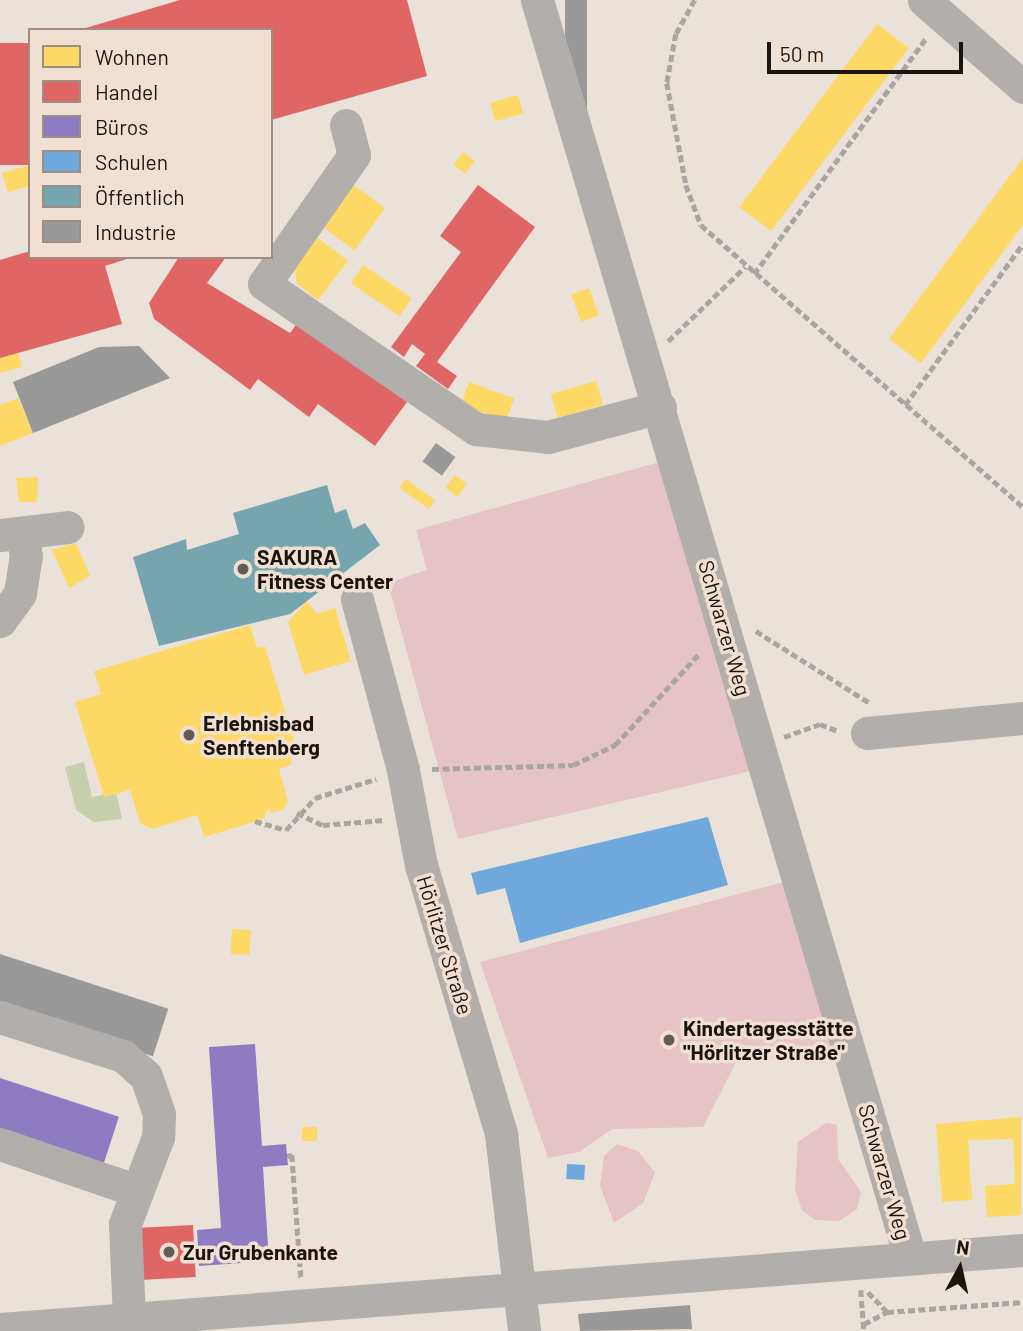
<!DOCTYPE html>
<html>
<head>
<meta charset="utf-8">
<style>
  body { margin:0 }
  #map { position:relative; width:1023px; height:1331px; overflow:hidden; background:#eae1d9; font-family:Barlow,sans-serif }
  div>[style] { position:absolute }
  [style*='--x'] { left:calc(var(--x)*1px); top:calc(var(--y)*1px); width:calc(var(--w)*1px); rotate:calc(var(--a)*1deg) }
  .green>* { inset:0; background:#e5c3c6 }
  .water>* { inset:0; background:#c6d0ac }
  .homes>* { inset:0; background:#ffd966; transform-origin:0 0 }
  .shops>* { inset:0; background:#e06666; transform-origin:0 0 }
  .offices>* { inset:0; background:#8e7cc3; transform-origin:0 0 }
  .schools>* { inset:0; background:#6fa8dc; transform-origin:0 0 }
  .public>* { inset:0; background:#76a5af }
  .industry>* { inset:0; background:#999; transform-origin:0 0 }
  .path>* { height:4.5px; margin-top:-2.25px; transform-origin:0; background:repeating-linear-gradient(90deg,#a9a5a3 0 7px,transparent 0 10.5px) }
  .minor>* { height:33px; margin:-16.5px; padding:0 16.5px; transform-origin:16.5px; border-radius:16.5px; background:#b2aeac }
  .dots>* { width:19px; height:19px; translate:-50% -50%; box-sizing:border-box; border:4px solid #f1e0d2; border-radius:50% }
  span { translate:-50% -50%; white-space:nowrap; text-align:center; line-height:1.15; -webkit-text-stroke:7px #f1e0d2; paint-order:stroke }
  .poi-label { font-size:21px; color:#1b1510; font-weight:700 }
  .left { translate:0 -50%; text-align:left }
  .street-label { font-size:21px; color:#1b1510 }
  .legend { position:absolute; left:28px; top:28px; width:245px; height:231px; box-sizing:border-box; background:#f1e0d2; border:2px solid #9b8f84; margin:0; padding:9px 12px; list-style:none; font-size:21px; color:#1b1510 }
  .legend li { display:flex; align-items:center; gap:14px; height:35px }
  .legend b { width:35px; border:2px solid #9b8f84 }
  .north { position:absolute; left:925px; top:1233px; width:70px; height:70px; -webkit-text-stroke:5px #f1e0d2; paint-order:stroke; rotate:8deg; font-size:19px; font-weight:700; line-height:28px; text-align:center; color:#1b1510 }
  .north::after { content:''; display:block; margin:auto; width:24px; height:32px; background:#1b1510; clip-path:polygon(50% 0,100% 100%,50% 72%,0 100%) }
  .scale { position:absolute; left:767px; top:42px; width:196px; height:32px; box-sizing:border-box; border:4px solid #1b1510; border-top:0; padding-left:9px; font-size:21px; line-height:24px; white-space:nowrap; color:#1b1510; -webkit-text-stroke:5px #f1e0d2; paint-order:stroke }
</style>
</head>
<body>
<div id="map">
  <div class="green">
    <i style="clip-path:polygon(663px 461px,751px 771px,458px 839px,388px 583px,427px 570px,416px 530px)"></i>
    <i style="clip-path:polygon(784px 882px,834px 1051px,737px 1060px,703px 1127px,612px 1129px,579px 1152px,548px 1158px,480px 962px)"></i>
    <i style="clip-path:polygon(826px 1123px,837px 1125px,838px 1159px,861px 1192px,857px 1209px,839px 1221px,815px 1220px,802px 1210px,795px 1189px,798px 1142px)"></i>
    <i style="clip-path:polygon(617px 1144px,638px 1151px,655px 1172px,643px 1203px,614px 1223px,600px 1186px,604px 1156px)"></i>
  </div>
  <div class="water">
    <i style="clip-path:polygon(84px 762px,92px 797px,116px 792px,122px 819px,94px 822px,76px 810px,65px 767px)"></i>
  </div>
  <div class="homes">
    <i style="left:877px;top:24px;width:40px;height:229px;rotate:37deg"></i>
    <i style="left:518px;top:95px;width:19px;height:29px;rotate:74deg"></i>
    <i style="left:463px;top:152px;width:15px;height:16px;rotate:37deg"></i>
    <i style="clip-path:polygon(1023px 158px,1023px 225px,921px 363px,889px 339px)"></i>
    <i style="clip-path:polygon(30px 165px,30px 186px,8px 192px,2px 173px)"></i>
    <i style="left:352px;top:184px;width:41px;height:52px;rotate:36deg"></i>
    <i style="clip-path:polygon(314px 235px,348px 261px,318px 300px,297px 284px,294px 263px)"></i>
    <i style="left:363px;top:265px;width:59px;height:22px;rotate:34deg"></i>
    <i style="left:589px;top:288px;width:29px;height:19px;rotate:70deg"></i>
    <i style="clip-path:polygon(18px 353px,22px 367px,0 373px,0 358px)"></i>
    <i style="left:596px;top:381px;width:25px;height:47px;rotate:74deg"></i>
    <i style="left:469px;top:382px;width:48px;height:24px;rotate:20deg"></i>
    <i style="clip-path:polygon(18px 398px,33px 433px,0 446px,0 405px)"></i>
    <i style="left:455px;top:475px;width:15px;height:16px;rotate:37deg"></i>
    <i style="clip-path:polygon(38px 477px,37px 502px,19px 502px,16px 478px)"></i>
    <i style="left:406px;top:479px;width:36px;height:11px;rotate:36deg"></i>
    <i style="clip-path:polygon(76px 543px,90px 576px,69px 588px,52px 550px)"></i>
    <i style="clip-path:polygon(307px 601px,317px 614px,335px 608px,351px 661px,304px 675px,288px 622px)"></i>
    <i style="clip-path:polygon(250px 625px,257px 648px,265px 646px,297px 750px,289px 753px,292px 764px,279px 769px,288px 801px,283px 810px,270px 813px,269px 807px,263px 819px,204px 837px,197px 815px,152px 829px,140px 823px,130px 790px,104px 797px,75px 702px,101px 694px,94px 671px)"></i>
    <i style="left:232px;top:929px;width:19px;height:25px;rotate:3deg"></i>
    <i style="clip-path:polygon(1021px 1117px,1021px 1215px,987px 1217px,985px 1186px,1015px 1184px,1013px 1139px,968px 1140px,972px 1200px,942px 1202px,936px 1124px)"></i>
    <i style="left:302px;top:1127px;width:15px;height:14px"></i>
  </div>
  <div class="shops">
    <i style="clip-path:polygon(180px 0,407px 0,427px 76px,271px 120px,271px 30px,79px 30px)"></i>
    <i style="left:30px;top:43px;width:122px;height:31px;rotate:90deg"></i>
    <i style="clip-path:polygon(478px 185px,535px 227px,437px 362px,457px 376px,448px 389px,416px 366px,425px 354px,412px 344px,404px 357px,391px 347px,461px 252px,440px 236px)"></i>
    <i style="clip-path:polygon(30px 251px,30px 257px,133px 257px,105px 266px,122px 324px,0 358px,0 260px)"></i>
    <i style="clip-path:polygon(179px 257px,226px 257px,207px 283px,290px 333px,298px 322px,407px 402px,375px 446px,318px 404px,309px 417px,258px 379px,250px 390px,154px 319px,149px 303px)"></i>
    <i style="left:193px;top:1225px;width:52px;height:52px;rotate:87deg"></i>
  </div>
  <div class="offices">
    <i style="clip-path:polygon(255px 1044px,262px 1146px,286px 1144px,288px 1165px,263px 1167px,269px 1261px,199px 1266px,197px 1230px,221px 1228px,209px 1047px)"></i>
    <i style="left:0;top:1078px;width:125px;height:50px;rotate:18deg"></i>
  </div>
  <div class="schools">
    <i style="clip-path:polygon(708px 817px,728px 885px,520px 943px,505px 888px,477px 895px,471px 873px)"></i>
    <i style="left:567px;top:1164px;width:18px;height:15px;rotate:3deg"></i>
  </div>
  <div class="public">
    <i style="clip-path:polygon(327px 485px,335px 513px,346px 509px,353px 529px,365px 523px,380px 545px,290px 614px,159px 646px,133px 557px,186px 539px,187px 550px,239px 534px,233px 513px)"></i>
  </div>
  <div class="industry">
    <i style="left:565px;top:0;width:22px;height:142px"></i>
    <i style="clip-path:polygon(139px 346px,170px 378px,33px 433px,13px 382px,99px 347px)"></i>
    <i style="left:436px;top:443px;width:24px;height:23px;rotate:36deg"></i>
    <i style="left:0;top:954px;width:177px;height:50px;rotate:18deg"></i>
    <i style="clip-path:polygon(690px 1305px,692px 1329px,580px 1331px,578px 1314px)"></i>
  </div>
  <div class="path">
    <i style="--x:695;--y:0;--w:39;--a:119"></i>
    <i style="--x:676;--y:34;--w:50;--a:100.4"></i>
    <i style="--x:667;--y:83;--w:104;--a:79.4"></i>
    <i style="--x:686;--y:185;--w:43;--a:69.4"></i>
    <i style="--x:701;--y:225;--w:428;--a:41.2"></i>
    <i style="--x:754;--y:274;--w:293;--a:-53.9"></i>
    <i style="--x:668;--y:341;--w:107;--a:-43.9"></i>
    <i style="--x:905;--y:405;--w:200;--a:-53.8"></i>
    <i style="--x:756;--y:631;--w:135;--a:32.3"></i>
    <i style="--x:784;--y:737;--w:38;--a:-20"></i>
    <i style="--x:820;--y:724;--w:19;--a:21"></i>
    <i style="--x:432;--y:769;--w:141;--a:-1.6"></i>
    <i style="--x:573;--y:765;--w:47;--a:-25.5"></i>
    <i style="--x:615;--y:745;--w:125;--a:-47.3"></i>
    <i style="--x:297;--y:813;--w:29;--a:25"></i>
    <i style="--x:323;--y:825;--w:61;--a:-4.7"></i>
    <i style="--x:255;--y:821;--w:32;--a:16"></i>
    <i style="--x:286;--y:830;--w:43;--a:-47.8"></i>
    <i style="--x:315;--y:798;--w:64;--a:-17.3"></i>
    <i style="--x:287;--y:1156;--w:5;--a:-11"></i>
    <i style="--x:292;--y:1155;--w:124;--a:85.8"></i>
    <i style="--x:861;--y:1290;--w:41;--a:85.8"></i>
    <i style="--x:868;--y:1292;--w:28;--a:46"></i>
    <i style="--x:887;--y:1312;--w:136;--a:-4.2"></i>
    <i style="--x:864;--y:1324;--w:26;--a:-28"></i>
  </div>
  <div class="minor">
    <i style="--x:537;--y:0;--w:1311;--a:73.47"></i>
    <i style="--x:924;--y:0;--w:132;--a:41.3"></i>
    <i style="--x:346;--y:125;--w:31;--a:75"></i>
    <i style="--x:354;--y:155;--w:157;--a:124.9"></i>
    <i style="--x:264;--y:284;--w:257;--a:34.4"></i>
    <i style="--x:476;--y:429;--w:72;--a:6.3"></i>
    <i style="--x:548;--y:437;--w:116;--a:-15"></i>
    <i style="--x:0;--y:535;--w:68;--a:-6.7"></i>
    <i style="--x:357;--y:599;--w:177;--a:74.9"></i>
    <i style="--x:403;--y:770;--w:97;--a:79.3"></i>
    <i style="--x:421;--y:865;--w:281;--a:73.4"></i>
    <i style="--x:501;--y:1134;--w:198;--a:83.3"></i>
    <i style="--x:0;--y:621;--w:34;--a:-54"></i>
    <i style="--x:20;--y:593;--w:37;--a:-81"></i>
    <i style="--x:26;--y:556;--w:22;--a:-100"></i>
    <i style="--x:867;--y:733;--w:157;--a:-5.5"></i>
    <i style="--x:0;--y:1017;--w:129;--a:17.6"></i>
    <i style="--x:123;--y:1056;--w:30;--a:41"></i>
    <i style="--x:146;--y:1076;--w:40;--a:71.1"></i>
    <i style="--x:159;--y:1114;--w:23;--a:92"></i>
    <i style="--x:158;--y:1137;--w:93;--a:110.8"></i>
    <i style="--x:125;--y:1224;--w:95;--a:87.6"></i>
    <i style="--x:0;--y:1144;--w:143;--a:18.8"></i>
    <i style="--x:0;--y:1329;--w:1026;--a:-4.42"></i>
  </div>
  <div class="dots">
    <i style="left:243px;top:569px;background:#635c56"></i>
    <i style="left:189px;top:735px;background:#635c56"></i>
    <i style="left:669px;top:1040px;background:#635c56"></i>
    <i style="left:169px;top:1252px;background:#635c56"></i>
  </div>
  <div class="poi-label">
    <span class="left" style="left:257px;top:569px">SAKURA<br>Fitness Center</span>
    <span class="left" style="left:203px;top:735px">Erlebnisbad<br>Senftenberg</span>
    <span class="left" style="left:683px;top:1040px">Kindertagesstätte<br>"Hörlitzer Straße"</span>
    <span class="left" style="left:183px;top:1252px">Zur Grubenkante</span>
  </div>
  <div class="street-label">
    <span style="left:725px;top:628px;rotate:74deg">Schwarzer Weg</span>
    <span style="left:445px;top:945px;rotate:73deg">Hörlitzer Straße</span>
    <span style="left:885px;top:1172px;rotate:74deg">Schwarzer Weg</span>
  </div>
  <ul class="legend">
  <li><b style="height:19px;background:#ffd966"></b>Wohnen</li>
  <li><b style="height:19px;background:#e06666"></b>Handel</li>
  <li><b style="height:19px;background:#8e7cc3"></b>Büros</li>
  <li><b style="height:19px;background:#6fa8dc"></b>Schulen</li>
  <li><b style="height:19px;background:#76a5af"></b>Öffentlich</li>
  <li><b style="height:19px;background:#999"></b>Industrie</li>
  </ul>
  <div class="north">N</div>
  <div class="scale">50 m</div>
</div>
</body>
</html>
